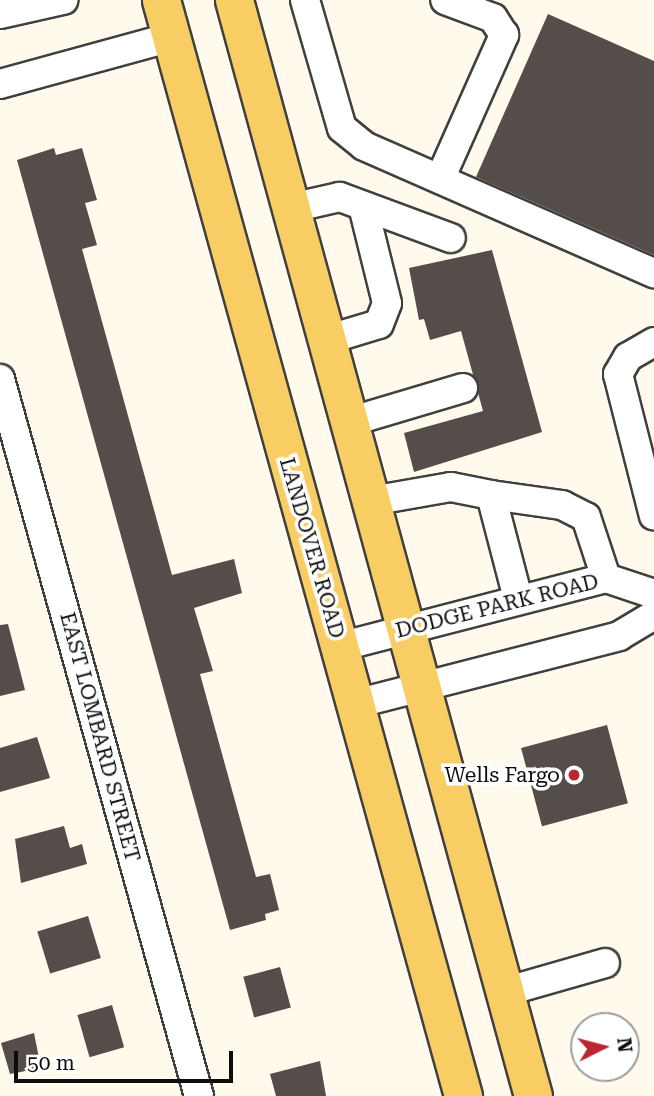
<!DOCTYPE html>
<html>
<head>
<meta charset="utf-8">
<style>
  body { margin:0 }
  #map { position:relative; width:654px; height:1096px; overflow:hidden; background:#fffaec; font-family:"Roboto Serif",serif }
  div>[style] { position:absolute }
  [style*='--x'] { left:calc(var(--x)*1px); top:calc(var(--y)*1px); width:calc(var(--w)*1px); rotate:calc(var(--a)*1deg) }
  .building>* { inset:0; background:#554d49; transform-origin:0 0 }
  .roads { filter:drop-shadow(2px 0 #404040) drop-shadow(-2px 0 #404040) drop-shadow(0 2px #404040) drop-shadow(0 -2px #404040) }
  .minor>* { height:28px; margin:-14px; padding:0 14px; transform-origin:14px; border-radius:14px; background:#fff }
  .major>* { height:37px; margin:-18.5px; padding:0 18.5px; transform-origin:18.5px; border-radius:18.5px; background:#f7cd64 }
  .dots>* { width:19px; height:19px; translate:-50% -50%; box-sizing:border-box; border:4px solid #fff; border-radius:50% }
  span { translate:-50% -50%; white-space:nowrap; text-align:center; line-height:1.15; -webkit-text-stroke:7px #fff; paint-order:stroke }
  .street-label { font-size:21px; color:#0d0d0d }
  .poi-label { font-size:21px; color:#0d0d0d }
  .right { translate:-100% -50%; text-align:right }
  .north { position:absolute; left:570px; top:1012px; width:70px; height:70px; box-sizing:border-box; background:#fff; border:2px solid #9e9e9e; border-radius:50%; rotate:84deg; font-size:19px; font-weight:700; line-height:28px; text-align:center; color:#0d0d0d }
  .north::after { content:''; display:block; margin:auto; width:24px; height:32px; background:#bb2634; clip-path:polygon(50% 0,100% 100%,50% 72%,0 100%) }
  .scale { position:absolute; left:14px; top:1051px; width:219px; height:32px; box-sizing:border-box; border:4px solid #0d0d0d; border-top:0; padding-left:9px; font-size:21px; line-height:24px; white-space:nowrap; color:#0d0d0d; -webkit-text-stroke:5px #fff; paint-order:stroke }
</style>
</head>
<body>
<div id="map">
  <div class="building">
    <i style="clip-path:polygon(548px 14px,654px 61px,654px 255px,476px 177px)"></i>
    <i style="clip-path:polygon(54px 148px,56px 155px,82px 148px,97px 200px,85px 203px,97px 245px,82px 249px,172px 575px,234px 559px,242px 593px,194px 608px,213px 671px,200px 674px,256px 877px,270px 874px,279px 910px,265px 914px,266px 920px,230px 930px,17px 160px)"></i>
    <i style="clip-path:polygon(492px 250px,542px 432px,414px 472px,404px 433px,483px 411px,461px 331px,430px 340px,424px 319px,419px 320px,409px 268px)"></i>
    <i style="clip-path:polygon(8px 624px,25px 690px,0 696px,0 625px)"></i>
    <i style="left:607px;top:725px;width:81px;height:89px;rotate:75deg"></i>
    <i style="clip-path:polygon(37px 737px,50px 778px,0 792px,0 748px)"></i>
    <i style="clip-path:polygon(64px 826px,70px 848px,82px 844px,87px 864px,21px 883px,15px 839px)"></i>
    <i style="left:88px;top:916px;width:44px;height:53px;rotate:73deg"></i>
    <i style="left:280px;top:967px;width:42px;height:38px;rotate:75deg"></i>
    <i style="left:112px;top:1005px;width:44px;height:36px;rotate:74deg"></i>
    <i style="clip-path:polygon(34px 1033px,41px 1068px,10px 1074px,1px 1043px)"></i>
    <i style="clip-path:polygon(320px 1061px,326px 1096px,276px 1096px,270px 1074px)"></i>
  </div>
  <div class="roads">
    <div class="minor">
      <i style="--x:305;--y:0;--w:133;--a:73.9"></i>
      <i style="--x:342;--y:128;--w:28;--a:39"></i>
      <i style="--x:364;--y:146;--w:317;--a:23.7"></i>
      <i style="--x:0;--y:14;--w:65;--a:-12.5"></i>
      <i style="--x:0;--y:84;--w:178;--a:-15.3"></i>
      <i style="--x:440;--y:179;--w:158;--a:-66"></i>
      <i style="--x:504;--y:35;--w:20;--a:-123"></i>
      <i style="--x:493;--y:18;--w:51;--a:-159.4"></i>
      <i style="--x:291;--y:208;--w:50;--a:-12.7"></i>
      <i style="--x:340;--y:197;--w:118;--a:20.3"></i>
      <i style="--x:326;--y:340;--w:55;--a:-16.8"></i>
      <i style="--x:379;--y:324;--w:22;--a:-69"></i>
      <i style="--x:387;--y:303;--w:100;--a:-103.9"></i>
      <i style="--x:654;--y:342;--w:30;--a:150"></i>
      <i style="--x:628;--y:357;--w:20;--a:120"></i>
      <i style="--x:618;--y:374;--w:146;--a:75.8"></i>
      <i style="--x:0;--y:379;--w:744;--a:74.49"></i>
      <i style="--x:349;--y:422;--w:119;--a:-16.6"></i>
      <i style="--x:491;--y:495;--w:72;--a:8"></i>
      <i style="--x:562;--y:505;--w:27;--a:27"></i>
      <i style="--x:586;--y:517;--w:64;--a:71.8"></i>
      <i style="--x:371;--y:501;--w:81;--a:-9.9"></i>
      <i style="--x:451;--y:487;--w:41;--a:11.3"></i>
      <i style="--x:491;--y:495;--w:107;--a:75.4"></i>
      <i style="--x:339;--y:647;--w:276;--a:-14.5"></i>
      <i style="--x:606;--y:578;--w:51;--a:18.4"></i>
      <i style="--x:355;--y:704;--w:273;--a:-14.4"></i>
      <i style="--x:619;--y:636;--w:41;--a:-31"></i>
      <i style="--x:504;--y:992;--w:105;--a:-16"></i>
    </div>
    <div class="major">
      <i style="--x:161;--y:0;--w:1137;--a:74.59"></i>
      <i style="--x:234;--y:0;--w:1136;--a:74.74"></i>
    </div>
  </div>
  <div class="dots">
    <i style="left:574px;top:775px;background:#bb2634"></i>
  </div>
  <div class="street-label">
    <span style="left:312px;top:548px;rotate:74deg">LANDOVER ROAD</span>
    <span style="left:497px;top:606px;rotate:-14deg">DODGE PARK ROAD</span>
    <span style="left:100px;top:737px;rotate:75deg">EAST LOMBARD STREET</span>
  </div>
  <div class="poi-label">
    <span class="right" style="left:560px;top:775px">Wells Fargo</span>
  </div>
  <div class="north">N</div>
  <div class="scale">50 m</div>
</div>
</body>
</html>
